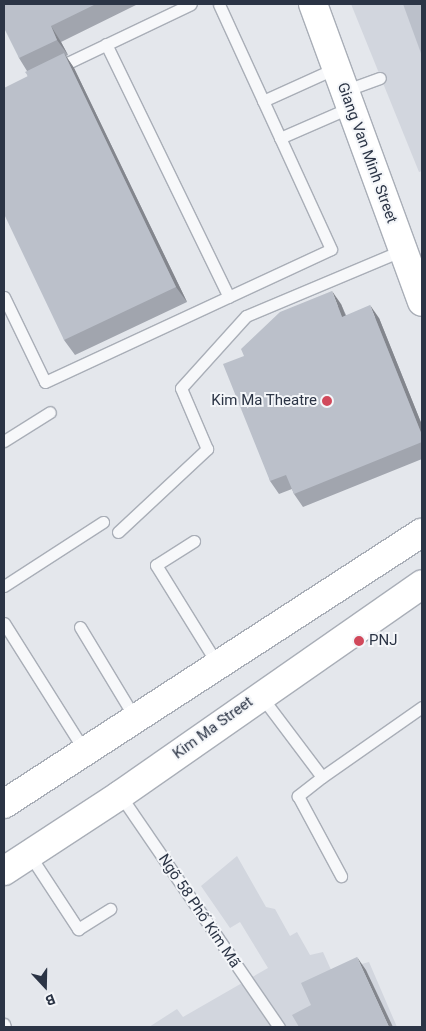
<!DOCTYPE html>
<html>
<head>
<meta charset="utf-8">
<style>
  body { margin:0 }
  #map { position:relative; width:426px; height:1031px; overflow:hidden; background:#e4e7ec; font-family:Roboto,sans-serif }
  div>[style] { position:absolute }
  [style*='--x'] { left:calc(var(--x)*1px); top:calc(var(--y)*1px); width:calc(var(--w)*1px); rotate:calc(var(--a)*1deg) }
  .built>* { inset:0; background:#d2d6de }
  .roads { filter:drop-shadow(1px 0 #a9aeb7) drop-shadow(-1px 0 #a9aeb7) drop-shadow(0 1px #a9aeb7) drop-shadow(0 -1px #a9aeb7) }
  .service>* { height:11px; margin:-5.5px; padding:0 5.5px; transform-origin:5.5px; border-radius:5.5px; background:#f7f8fa }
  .secondary>* { height:28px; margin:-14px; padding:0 14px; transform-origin:14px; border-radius:14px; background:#fff }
  .primary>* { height:28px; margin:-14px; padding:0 14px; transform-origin:14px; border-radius:14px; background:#fff }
  .wall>* { inset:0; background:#a1a5ae }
  .shaded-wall>* { inset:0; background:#83868d }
  .building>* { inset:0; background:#bbc0ca }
  .dots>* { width:14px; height:14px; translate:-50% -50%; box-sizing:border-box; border:2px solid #f4f6f9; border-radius:50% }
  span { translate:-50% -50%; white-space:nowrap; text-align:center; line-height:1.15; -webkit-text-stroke:4px #f4f6f9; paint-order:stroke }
  .street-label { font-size:15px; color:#2b3445 }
  .poi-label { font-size:15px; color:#2b3445 }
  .right { translate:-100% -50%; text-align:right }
  .left { translate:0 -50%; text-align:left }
  .frame { position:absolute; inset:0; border:5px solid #2b3445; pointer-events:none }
  .north { position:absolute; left:20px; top:961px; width:50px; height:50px; -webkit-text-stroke:4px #f4f6f9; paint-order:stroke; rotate:159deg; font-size:14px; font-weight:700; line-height:20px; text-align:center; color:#2b3445 }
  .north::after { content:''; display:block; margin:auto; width:18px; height:22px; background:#2b3445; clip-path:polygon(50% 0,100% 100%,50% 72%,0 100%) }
</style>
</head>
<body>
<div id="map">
  <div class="built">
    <i style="clip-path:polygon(351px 4px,422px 4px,422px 171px,419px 172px)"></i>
    <i style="clip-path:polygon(237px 856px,266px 907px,275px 909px,290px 936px,297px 932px,310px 955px,323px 952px,332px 972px,369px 962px,397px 1027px,149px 1027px,177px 1009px,183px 1017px,268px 968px,240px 922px,230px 928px,201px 886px)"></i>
  </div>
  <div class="roads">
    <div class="service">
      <i style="--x:106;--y:44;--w:281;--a:64.1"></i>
      <i style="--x:57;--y:68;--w:148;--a:-25.5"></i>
      <i style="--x:344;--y:91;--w:38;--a:-20"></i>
      <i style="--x:263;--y:101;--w:80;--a:-24.3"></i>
      <i style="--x:280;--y:138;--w:77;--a:-23.6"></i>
      <i style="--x:4;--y:297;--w:94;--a:64.2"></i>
      <i style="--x:45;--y:382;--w:315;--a:-24.9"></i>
      <i style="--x:331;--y:249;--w:269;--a:-114.6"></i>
      <i style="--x:4;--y:441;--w:54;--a:-32.2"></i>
      <i style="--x:118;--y:532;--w:122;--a:-43"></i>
      <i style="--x:207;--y:449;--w:66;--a:-113.1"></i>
      <i style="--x:181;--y:388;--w:97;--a:-47.9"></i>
      <i style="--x:246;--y:316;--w:170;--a:-22.8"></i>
      <i style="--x:194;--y:541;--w:45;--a:147.7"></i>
      <i style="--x:156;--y:565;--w:118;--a:58.2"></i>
      <i style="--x:4;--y:586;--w:118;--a:-32.9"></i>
      <i style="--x:4;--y:623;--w:150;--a:57.8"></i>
      <i style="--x:80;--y:627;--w:106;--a:58.9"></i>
      <i style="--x:261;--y:696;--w:101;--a:53"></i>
      <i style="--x:322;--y:777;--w:31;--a:142"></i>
      <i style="--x:298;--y:796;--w:91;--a:61.7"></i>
      <i style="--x:322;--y:777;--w:122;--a:-35"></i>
      <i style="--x:120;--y:795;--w:281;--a:55.6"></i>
      <i style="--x:29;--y:854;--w:90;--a:56.8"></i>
      <i style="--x:78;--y:929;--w:38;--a:-32"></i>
      <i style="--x:4;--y:1024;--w:3;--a:72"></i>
    </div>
    <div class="secondary">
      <i style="--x:313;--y:4;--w:317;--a:69.9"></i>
    </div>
    <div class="primary">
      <i style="--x:4;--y:804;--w:498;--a:-33"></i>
      <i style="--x:4;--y:871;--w:139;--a:-33.2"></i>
      <i style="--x:120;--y:795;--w:368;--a:-34.9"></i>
    </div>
  </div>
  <div class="wall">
    <i style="clip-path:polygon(4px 4px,138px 4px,61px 42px,68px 55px,66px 56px,74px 68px,187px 302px,75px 355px,64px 340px,27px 71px,19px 58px)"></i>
    <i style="clip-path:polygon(341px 304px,346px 315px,379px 318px,422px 425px,422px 459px,303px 507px,294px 494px,292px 489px,279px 494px,270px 481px,244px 356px)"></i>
  </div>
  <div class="shaded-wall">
    <i style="clip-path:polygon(51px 26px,61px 42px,68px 55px,57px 40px)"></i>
    <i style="clip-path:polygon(64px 53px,74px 68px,187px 302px,176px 287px)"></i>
    <i style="clip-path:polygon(332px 291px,341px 304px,351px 330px,342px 317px)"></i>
    <i style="clip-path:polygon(370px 305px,379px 318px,422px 425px,422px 435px)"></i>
    <i style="clip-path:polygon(357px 957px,366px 970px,393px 1027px,389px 1027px)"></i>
  </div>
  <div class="building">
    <i style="clip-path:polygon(4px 4px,96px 4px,51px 26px,57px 40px,19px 58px,4px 28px)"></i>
    <i style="clip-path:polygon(403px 4px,422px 4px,422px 56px)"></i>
    <i style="clip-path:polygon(64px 53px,176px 287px,64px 340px,4px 214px,4px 88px,28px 76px,25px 72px)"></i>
    <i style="clip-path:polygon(332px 291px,342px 317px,370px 305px,422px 435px,422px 442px,294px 494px,286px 475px,270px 481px,223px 364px,244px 356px,241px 349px,280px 312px)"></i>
    <i style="clip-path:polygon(357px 957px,389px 1027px,299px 1027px,292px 1015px,311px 1005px,301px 983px)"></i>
  </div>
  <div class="dots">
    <i style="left:327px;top:401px;background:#d1495b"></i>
    <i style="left:359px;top:641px;background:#d1495b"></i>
  </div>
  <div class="street-label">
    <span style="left:367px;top:153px;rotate:70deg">Giang Van Minh Street</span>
    <span style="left:213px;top:728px;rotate:-36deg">Kim Ma Street</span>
    <span style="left:199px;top:911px;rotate:56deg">Ngõ 58 Phố Kim Mã</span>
  </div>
  <div class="poi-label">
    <span class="right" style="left:317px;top:401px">Kim Ma Theatre</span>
    <span class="left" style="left:369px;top:641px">PNJ</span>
  </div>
  <div class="frame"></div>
  <div class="north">B</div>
</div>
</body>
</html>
